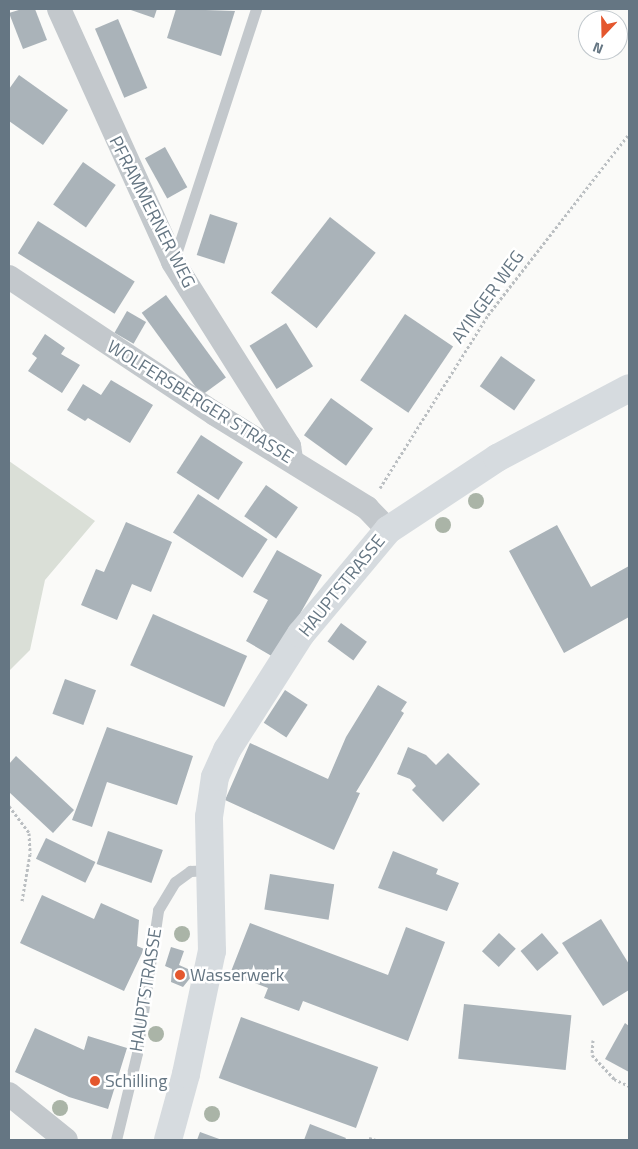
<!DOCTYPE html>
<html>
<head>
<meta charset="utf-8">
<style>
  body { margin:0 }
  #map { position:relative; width:638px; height:1149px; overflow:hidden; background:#fafaf8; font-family:"Titillium Web",sans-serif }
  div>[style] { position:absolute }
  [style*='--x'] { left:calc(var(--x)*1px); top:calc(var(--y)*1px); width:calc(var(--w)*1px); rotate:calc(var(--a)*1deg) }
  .green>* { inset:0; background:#dadfd7 }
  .building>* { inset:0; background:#aab3b9; transform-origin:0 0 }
  .path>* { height:3px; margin-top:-1.5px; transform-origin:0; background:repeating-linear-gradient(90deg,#bbbfc2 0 2.5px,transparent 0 5px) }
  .lane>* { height:11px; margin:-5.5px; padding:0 5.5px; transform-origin:5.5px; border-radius:5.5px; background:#c3c8cc }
  .street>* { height:24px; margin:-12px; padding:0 12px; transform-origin:12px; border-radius:12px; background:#c3c8cc }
  .secondary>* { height:28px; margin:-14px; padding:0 14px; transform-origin:14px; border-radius:14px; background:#d6dbdf }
  .trees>* { width:16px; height:16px; margin:-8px; border-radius:50%; background:#aab4a7 }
  .dots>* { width:14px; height:14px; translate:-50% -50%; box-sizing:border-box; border:2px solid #fff; border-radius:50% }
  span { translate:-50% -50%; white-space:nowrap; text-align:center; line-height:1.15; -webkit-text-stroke:5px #fff; paint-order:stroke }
  .street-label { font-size:18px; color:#657683 }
  .poi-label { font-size:18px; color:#657683 }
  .left { translate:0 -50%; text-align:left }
  .frame { position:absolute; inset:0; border:10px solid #657683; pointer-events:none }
  .north { position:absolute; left:578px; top:10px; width:50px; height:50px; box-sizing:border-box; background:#fff; border:1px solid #c1c8cd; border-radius:50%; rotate:201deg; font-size:14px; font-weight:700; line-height:20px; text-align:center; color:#657683 }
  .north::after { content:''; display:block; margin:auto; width:18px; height:22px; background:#e4572e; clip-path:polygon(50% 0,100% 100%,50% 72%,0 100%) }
</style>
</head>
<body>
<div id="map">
  <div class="green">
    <i style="clip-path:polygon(9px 461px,95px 521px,45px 580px,30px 650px,9px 671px)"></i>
  </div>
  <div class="building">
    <i style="clip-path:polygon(22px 9px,35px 9px,47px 40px,23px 49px,9px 13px)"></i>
    <i style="clip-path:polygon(128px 9px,157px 9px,154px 18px)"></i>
    <i style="clip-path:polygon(176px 9px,235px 11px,221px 56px,167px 38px)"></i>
    <i style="left:118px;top:19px;width:75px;height:25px;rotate:67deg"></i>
    <i style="clip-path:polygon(19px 75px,68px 110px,43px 145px,9px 121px,9px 89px)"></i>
    <i style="left:165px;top:147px;width:46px;height:23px;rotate:61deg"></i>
    <i style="left:83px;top:162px;width:40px;height:52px;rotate:35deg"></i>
    <i style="left:210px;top:214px;width:29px;height:43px;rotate:18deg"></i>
    <i style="left:330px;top:217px;width:58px;height:96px;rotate:38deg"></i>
    <i style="left:38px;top:221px;width:114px;height:38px;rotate:32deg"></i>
    <i style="left:166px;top:295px;width:102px;height:30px;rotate:54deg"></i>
    <i style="left:127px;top:311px;width:22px;height:25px;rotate:30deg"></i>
    <i style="left:405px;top:314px;width:58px;height:80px;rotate:34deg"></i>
    <i style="left:286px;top:323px;width:51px;height:43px;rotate:58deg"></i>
    <i style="clip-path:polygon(45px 334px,65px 348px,61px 354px,80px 365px,62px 393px,28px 371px,37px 358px,32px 354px)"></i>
    <i style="left:501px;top:356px;width:42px;height:37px;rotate:35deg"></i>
    <i style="clip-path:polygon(111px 380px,153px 405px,130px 443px,88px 418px,85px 421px,67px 410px,83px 384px,101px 395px)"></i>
    <i style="left:331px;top:398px;width:52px;height:46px;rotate:36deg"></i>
    <i style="left:201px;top:435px;width:50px;height:45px;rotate:33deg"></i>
    <i style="left:266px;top:485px;width:39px;height:38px;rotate:35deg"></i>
    <i style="left:198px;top:494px;width:83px;height:46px;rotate:33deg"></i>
    <i style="clip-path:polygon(126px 522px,172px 542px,151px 592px,132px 584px,117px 620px,81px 605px,96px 569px,104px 572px)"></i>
    <i style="clip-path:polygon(557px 525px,591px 587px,629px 566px,629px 617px,564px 653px,509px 551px)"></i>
    <i style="clip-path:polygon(277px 550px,322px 575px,275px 658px,246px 641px,268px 600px,253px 592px)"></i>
    <i style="left:153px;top:614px;width:103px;height:56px;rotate:24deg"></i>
    <i style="left:341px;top:623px;width:32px;height:23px;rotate:36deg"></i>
    <i style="left:65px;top:679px;width:33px;height:37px;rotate:20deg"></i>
    <i style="clip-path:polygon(378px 685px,407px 702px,401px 711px,404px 713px,356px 792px,360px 793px,334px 850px,225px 800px,250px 743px,328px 779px,346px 737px)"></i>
    <i style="left:285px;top:690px;width:27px;height:39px;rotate:33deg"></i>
    <i style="clip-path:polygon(107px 727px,193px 756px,177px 805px,107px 782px,92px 827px,72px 820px)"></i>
    <i style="clip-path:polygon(408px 747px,426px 755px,436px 765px,448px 753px,480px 784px,443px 822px,412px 790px,416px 786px,410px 779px,397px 774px)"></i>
    <i style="clip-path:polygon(16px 756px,74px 810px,53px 833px,9px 792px,9px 764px)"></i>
    <i style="left:108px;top:831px;width:58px;height:35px;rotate:19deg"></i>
    <i style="left:46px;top:838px;width:55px;height:23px;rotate:26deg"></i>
    <i style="clip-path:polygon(393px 851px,438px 869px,436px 874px,459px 883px,447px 911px,378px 888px)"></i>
    <i style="left:270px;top:874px;width:65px;height:36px;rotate:9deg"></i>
    <i style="clip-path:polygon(42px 895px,94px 919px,101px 903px,139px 920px,137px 946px,144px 949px,124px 991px,20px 943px)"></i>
    <i style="clip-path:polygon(601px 919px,629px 964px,629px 990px,603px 1006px,562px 943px)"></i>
    <i style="clip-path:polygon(250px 923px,388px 975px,406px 927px,445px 942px,408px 1041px,303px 1001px,299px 1011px,264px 998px,268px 988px,230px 974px)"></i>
    <i style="left:499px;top:933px;width:23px;height:25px;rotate:43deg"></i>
    <i style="left:542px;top:933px;width:26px;height:28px;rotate:50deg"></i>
    <i style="clip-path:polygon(171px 947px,184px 951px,179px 965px,188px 969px,191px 977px,183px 987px,171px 982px,172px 969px,165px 966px)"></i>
    <i style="left:464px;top:1004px;width:108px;height:55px;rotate:6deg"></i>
    <i style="left:241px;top:1017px;width:146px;height:65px;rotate:20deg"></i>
    <i style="clip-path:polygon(625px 1023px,629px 1026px,629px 1072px,605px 1059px)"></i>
    <i style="clip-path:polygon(35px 1028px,84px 1050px,88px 1036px,127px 1048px,108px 1109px,69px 1097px,15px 1072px)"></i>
    <i style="clip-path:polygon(310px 1124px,346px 1138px,345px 1140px,304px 1140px)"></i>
    <i style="clip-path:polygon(200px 1132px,222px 1140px,197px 1140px)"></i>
  </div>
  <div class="path">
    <i style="--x:380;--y:488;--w:204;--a:-58"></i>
    <i style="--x:488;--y:315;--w:229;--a:-52.1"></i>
    <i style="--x:9;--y:806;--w:34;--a:53"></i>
    <i style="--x:29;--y:833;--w:21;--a:87"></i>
    <i style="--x:30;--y:854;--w:48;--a:99.7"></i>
    <i style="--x:593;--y:1040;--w:15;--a:94"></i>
    <i style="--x:592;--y:1055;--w:33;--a:47"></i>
    <i style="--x:614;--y:1079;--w:17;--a:25"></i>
    <i style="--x:369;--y:1138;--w:7;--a:16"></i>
  </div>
  <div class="lane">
    <i style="--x:174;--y:260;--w:264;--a:-71.9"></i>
    <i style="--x:116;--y:1140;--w:89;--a:-76.4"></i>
    <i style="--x:137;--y:1053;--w:145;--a:-81.6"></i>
    <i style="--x:158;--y:910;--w:33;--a:-59"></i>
    <i style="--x:175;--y:882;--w:19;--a:-36"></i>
    <i style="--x:190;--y:871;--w:21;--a:-3"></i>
  </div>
  <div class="street">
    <i style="--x:59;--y:9;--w:277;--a:65.7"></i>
    <i style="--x:173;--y:262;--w:218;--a:57.8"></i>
    <i style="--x:289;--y:446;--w:12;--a:81"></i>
    <i style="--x:9;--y:277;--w:247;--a:33.6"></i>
    <i style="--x:215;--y:414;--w:179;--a:31.7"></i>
    <i style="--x:367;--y:508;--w:30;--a:46"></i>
    <i style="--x:9;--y:1094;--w:73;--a:38.9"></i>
  </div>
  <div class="secondary">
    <i style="--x:168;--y:1140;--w:68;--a:-74.7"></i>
    <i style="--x:186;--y:1074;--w:126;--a:-78.1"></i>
    <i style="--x:212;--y:951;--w:134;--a:-91.3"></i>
    <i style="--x:209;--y:817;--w:40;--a:-81.5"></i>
    <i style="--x:215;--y:777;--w:30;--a:-66"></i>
    <i style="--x:227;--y:750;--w:138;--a:-57.5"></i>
    <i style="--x:301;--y:634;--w:136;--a:-50.1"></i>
    <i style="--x:388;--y:530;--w:131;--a:-33.4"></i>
    <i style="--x:497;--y:458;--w:149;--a:-27.9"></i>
  </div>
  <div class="trees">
    <i style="left:476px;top:501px"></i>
    <i style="left:443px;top:525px"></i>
    <i style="left:182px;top:934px"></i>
    <i style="left:156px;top:1034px"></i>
    <i style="left:60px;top:1108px"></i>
    <i style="left:212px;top:1114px"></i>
  </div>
  <div class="dots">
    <i style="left:180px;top:975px;background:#e4572e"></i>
    <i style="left:95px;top:1081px;background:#e4572e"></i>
  </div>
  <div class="street-label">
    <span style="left:152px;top:212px;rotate:63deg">PFRAMMERNER WEG</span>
    <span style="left:488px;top:297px;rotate:-54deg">AYINGER WEG</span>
    <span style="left:200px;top:402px;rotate:32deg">WOLFERSBERGER STRASSE</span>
    <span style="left:342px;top:586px;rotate:-51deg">HAUPTSTRASSE</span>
    <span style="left:146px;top:990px;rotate:-81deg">HAUPTSTRASSE</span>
  </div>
  <div class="poi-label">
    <span class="left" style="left:190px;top:975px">Wasserwerk</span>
    <span class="left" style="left:105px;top:1081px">Schilling</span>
  </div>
  <div class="frame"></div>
  <div class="north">N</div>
</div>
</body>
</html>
